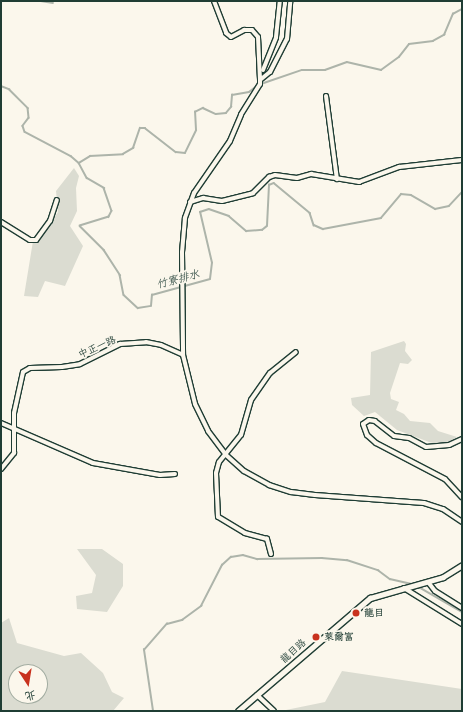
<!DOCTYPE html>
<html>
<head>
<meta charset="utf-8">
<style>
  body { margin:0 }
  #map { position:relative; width:463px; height:712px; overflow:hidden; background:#fbf7ec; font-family:"Shantell Sans","LXGW WenKai TC",sans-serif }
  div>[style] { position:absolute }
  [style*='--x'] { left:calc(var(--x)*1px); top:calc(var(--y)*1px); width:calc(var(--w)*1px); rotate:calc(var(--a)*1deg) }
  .green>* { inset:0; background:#dbdcd1 }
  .stream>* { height:1.5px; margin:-0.75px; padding:0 0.75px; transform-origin:0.75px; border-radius:0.75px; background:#adb4aa }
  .roads { filter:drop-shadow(1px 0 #1f3d34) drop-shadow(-1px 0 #1f3d34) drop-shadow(0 1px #1f3d34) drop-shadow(0 -1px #1f3d34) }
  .minor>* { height:4px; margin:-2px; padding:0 2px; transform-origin:2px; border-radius:2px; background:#fbf7ec }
  .tertiary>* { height:5px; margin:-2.5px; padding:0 2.5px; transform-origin:2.5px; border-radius:2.5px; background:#fbf7ec }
  .dots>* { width:11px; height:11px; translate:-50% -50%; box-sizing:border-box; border:2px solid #fbf7ec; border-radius:50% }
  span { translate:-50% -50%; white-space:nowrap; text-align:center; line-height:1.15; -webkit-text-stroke:3.5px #fbf7ec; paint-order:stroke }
  .street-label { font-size:10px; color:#1f3d34 }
  .poi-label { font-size:10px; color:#1f3d34; font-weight:700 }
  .left { translate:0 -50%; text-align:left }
  .water-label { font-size:11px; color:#425b52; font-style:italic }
  .frame { position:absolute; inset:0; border:2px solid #1f3d34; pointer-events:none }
  .north { position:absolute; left:8px; top:664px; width:40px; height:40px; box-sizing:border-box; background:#fbf7ec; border:1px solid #a3ada2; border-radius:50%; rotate:168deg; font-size:11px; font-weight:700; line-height:16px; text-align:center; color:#1f3d34 }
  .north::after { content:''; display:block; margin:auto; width:14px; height:18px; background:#c8321e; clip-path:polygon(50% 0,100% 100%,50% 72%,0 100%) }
</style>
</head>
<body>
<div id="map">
  <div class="green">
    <i style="clip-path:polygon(74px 168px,79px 176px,76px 188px,77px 211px,70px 226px,83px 246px,65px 286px,45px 281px,38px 297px,24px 296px,33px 241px,46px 230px,58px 212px,56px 191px)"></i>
    <i style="clip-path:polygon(404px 341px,406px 344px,405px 351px,412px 360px,408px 364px,400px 363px,390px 393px,391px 399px,399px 402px,396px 410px,404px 414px,410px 421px,430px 423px,438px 431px,457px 437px,450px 441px,439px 444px,429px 442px,397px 430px,375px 412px,364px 416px,352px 405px,351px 398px,370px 395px,371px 352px)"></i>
    <i style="clip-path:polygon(77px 549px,102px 549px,123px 564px,123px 586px,107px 612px,77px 609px,76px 596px,92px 593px,96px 575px)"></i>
    <i style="clip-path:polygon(evenodd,9px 618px,17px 643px,64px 656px,81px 653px,103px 673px,112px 692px,124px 698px,113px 711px,1px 711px,1px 623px,9px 618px,16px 672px,40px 672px,40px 696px,16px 696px,16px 672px)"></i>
    <i style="clip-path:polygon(342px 671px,462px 689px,462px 711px,281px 711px,325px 702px)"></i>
  </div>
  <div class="stream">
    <i style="--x:41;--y:1;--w:12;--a:9"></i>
    <i style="--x:261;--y:84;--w:43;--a:-18.9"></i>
    <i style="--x:302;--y:70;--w:23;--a:0"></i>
    <i style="--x:325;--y:70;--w:23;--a:-20"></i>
    <i style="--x:347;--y:62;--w:35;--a:13"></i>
    <i style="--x:381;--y:70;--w:22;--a:-36"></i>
    <i style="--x:399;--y:57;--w:16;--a:-52"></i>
    <i style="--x:409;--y:44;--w:24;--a:-7"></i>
    <i style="--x:433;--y:41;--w:13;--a:-29"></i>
    <i style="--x:444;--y:35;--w:23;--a:-67"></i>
    <i style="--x:453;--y:14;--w:10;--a:-29"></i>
    <i style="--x:1;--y:86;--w:9;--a:21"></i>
    <i style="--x:9;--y:89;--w:27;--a:45"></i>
    <i style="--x:28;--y:108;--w:10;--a:84"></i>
    <i style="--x:29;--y:118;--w:10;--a:127"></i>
    <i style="--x:23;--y:126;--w:6;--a:72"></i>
    <i style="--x:25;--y:132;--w:52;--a:27.6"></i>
    <i style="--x:71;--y:156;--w:11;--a:41"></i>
    <i style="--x:79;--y:163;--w:17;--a:62"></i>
    <i style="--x:87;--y:178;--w:20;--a:30"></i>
    <i style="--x:104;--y:188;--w:24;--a:71"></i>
    <i style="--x:112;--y:211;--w:7;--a:117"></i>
    <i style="--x:109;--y:217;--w:30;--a:163"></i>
    <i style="--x:80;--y:226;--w:34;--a:45"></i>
    <i style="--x:104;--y:250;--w:30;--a:57"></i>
    <i style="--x:120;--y:275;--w:20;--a:79"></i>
    <i style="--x:124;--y:295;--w:19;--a:43"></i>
    <i style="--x:138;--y:308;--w:13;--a:-9"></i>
    <i style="--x:151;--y:306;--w:11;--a:-85"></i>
    <i style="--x:152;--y:295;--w:60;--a:-15.4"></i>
    <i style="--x:210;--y:279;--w:16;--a:-83"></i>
    <i style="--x:212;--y:263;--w:52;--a:-103.2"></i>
    <i style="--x:200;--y:212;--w:9;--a:-18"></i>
    <i style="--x:209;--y:209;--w:21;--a:19"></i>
    <i style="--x:229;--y:216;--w:23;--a:41"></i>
    <i style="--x:246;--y:231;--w:16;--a:-4"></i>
    <i style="--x:262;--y:230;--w:6;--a:-39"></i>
    <i style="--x:267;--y:226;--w:41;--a:-87.2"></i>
    <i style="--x:269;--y:185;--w:5;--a:-22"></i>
    <i style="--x:274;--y:183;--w:47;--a:39.8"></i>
    <i style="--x:310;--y:213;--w:13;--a:72"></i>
    <i style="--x:314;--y:225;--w:10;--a:24"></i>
    <i style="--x:323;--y:229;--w:59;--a:-10.7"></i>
    <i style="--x:381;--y:218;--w:31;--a:-50"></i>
    <i style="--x:401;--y:194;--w:10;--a:6"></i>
    <i style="--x:411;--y:195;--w:28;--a:30"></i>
    <i style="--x:435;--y:209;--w:14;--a:-12"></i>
    <i style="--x:449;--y:206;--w:19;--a:-47"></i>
    <i style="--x:79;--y:163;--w:13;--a:-32"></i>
    <i style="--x:90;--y:156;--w:33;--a:-3"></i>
    <i style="--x:123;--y:154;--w:12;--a:-31"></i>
    <i style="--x:133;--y:148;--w:21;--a:-71"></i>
    <i style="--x:140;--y:128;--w:5;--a:0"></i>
    <i style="--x:145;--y:128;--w:39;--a:38"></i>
    <i style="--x:176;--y:152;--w:9;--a:6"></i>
    <i style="--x:185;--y:153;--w:25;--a:-64"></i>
    <i style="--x:196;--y:130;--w:18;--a:-93"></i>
    <i style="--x:195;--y:112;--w:9;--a:-27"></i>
    <i style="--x:203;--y:108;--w:14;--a:25"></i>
    <i style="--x:216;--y:114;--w:10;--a:-6"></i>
    <i style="--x:226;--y:113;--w:8;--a:-50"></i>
    <i style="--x:231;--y:107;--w:12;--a:-85"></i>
    <i style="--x:232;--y:95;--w:17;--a:-10"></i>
    <i style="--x:249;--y:92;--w:10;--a:-37"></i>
    <i style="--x:417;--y:586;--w:52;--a:30"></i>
    <i style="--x:153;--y:711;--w:62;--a:-98.4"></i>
    <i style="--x:144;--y:650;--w:35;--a:-49"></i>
    <i style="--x:167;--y:624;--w:16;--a:-15"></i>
    <i style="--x:182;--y:620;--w:24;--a:-36"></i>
    <i style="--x:201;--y:606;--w:46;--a:-62.9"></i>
    <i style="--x:222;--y:565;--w:12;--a:-42"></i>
    <i style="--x:231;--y:557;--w:12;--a:-9"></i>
    <i style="--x:243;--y:555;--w:15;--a:16"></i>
    <i style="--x:257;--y:559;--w:65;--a:-0.9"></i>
    <i style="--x:322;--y:558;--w:25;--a:5"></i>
    <i style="--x:347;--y:560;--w:33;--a:18"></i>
    <i style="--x:378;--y:570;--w:15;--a:37"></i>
    <i style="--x:390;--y:579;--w:22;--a:13"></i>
  </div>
  <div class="roads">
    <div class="minor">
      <i style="--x:214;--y:1;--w:34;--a:69"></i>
      <i style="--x:226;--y:33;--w:6;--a:39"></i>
      <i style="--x:231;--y:37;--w:15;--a:-28"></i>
      <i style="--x:244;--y:30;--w:8;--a:0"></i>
      <i style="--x:252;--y:30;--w:9;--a:49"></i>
      <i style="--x:258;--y:37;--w:42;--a:87.3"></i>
      <i style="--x:263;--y:70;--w:35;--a:-68"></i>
      <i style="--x:276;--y:37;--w:36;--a:-84"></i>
      <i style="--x:260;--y:77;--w:7;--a:90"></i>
      <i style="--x:260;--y:84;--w:36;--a:122"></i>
      <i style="--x:241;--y:115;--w:28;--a:113"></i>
      <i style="--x:230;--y:141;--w:63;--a:124.7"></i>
      <i style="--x:194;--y:193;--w:27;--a:110"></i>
      <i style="--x:185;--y:218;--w:34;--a:95"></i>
      <i style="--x:182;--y:252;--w:103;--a:89.4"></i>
      <i style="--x:183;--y:355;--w:50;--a:76.2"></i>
      <i style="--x:195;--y:404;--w:30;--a:64"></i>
      <i style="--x:208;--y:431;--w:30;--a:53"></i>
      <i style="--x:226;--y:455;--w:24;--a:42"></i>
      <i style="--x:244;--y:471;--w:29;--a:29"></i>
      <i style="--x:269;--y:485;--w:23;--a:18"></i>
      <i style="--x:291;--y:492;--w:24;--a:7"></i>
      <i style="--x:315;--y:495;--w:109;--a:4.2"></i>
      <i style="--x:424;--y:503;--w:20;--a:18"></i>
      <i style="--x:443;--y:509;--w:23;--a:34"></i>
      <i style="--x:260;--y:80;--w:13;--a:-39"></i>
      <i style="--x:270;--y:72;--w:37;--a:-63"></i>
      <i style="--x:287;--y:39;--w:38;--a:-85"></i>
      <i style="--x:326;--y:96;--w:84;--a:82.5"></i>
      <i style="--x:190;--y:202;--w:14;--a:-17"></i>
      <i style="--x:203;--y:198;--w:19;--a:9"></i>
      <i style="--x:222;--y:201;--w:32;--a:-14"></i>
      <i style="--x:253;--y:193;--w:23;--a:-45"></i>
      <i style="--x:269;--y:177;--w:6;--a:-18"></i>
      <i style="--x:275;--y:175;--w:22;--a:8"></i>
      <i style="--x:297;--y:178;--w:15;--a:-16"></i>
      <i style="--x:311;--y:174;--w:49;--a:9.5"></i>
      <i style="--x:359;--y:182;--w:43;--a:-20.6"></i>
      <i style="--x:399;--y:167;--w:63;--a:-6.3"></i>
      <i style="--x:1;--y:222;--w:34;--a:32"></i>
      <i style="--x:30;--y:240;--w:6;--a:0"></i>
      <i style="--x:36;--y:240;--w:24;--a:-54"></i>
      <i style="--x:50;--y:221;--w:22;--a:-72"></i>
      <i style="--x:1;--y:423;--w:100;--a:23.5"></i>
      <i style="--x:93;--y:463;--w:68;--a:10.2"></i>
      <i style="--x:160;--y:475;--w:15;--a:-4"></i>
      <i style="--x:462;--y:439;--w:14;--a:155"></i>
      <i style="--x:449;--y:445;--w:23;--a:175"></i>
      <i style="--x:426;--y:447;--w:19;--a:-152"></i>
      <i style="--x:409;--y:438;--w:15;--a:-172"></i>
      <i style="--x:394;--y:436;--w:24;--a:-142"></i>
      <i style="--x:375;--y:421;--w:6;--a:-171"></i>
      <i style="--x:369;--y:420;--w:7;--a:146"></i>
      <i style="--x:363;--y:424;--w:12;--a:70"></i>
      <i style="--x:367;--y:435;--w:12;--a:42"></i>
      <i style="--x:376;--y:443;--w:78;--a:27.6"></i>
      <i style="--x:445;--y:479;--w:25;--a:47"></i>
      <i style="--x:1;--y:469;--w:21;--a:-51"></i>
      <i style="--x:14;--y:453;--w:40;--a:-90"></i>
      <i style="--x:14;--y:413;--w:42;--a:-77.6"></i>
      <i style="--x:23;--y:372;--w:8;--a:-30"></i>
      <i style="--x:30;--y:368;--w:32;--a:-2"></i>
      <i style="--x:62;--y:367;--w:18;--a:-9"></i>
      <i style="--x:80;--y:364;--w:45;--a:-26.6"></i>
      <i style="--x:120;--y:344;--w:26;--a:-4"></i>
      <i style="--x:146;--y:342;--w:15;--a:11"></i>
      <i style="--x:161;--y:345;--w:24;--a:24"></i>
      <i style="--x:271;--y:554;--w:16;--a:-105"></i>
      <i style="--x:267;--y:539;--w:23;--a:-165"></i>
      <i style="--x:245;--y:533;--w:31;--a:-149"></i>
      <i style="--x:218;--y:517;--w:44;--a:-92.6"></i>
      <i style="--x:216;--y:473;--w:11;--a:-75"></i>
      <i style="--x:219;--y:462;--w:35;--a:-51"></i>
      <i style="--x:241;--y:435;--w:36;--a:-74"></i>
      <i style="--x:251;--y:400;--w:33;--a:-55"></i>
      <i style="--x:270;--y:373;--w:33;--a:-39"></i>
      <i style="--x:428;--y:582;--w:11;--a:52"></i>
      <i style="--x:435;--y:591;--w:32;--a:32"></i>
      <i style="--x:404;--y:588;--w:68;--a:31.8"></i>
      <i style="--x:257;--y:695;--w:23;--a:43"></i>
    </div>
    <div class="tertiary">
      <i style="--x:238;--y:711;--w:174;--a:-40.6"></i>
      <i style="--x:370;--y:598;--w:76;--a:-16"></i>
      <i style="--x:443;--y:577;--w:22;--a:-32"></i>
    </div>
  </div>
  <div class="dots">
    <i style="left:356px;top:613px;background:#c8321e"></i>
    <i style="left:316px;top:637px;background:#c8321e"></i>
  </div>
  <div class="street-label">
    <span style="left:97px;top:347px;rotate:-24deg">中正一路</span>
    <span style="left:293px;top:651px;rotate:-42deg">龍目路</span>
  </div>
  <div class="poi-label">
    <span class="left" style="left:364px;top:613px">龍目</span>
    <span class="left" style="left:324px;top:637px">萊爾富</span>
  </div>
  <div class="water-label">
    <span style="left:178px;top:280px;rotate:-15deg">竹寮排水</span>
  </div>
  <div class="frame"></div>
  <div class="north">北</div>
</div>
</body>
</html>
